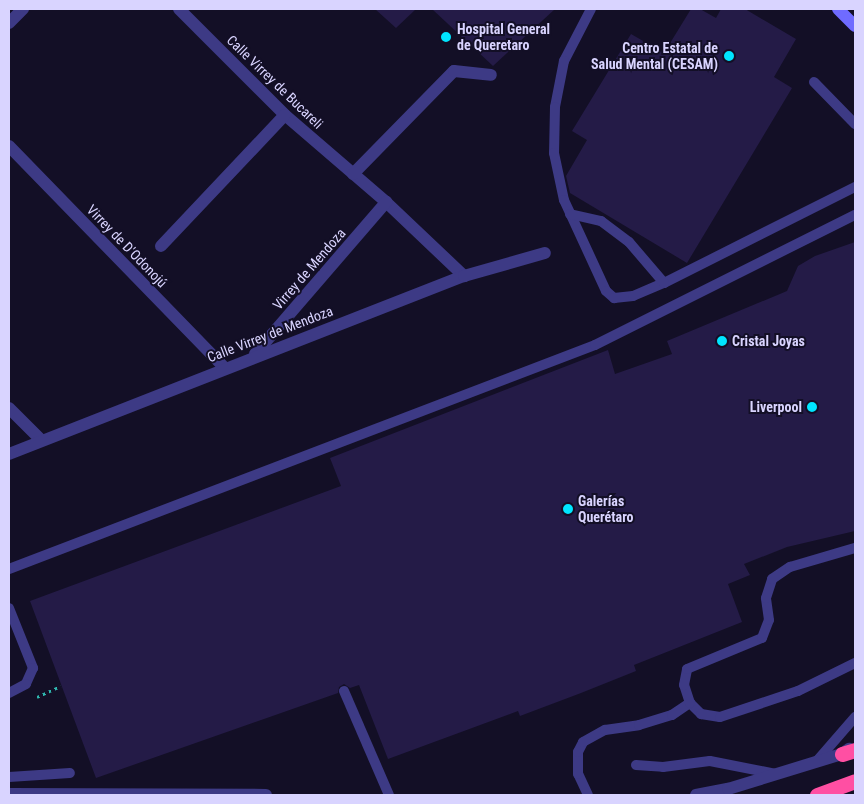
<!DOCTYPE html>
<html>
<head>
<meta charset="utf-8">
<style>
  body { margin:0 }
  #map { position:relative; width:864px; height:804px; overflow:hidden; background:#130f26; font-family:"Roboto Condensed",sans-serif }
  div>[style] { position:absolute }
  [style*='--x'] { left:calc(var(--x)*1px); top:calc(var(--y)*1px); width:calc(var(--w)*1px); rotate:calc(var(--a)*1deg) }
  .building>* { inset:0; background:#241b47 }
  .path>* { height:3px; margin-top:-1.5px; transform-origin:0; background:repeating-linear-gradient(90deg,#2fb8b0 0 2.5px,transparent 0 6.5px) }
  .lane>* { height:10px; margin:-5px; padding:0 5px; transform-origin:5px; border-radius:5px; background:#3d3a85 }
  .street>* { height:12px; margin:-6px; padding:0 6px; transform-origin:6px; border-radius:6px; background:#3d3a85 }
  .secondary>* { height:12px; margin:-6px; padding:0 6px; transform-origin:6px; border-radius:6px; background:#6f6bff }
  .highway>* { height:15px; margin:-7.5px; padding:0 7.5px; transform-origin:7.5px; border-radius:7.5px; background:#ff4fa3 }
  .dots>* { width:14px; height:14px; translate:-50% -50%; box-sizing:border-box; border:2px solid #130f26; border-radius:50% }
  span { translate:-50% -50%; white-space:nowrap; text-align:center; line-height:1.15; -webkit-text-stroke:4px #130f26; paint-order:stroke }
  .poi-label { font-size:14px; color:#d9d4ff; font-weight:700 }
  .left { translate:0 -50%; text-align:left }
  .right { translate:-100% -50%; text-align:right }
  .street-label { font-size:14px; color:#d9d4ff }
  .frame { position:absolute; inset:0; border:10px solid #d9d4ff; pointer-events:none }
</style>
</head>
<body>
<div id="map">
  <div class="building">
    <i style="clip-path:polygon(375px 9px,416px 9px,396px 28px)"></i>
    <i style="clip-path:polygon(432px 9px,555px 9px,493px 66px)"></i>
    <i style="clip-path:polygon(691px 9px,700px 9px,716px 18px,721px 9px,745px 9px,796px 39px,774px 77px,792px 88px,687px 263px,570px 193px,566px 176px,587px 140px,572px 131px,631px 34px,664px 53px)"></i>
    <i style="clip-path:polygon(855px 242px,855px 531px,787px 547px,744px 564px,750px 575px,728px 584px,742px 622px,634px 665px,636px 671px,581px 693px,520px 716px,518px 711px,388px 759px,359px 685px,350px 688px,344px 684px,339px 687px,338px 693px,96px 778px,30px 601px,341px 486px,330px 458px,608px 350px,615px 374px,672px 354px,667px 341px,787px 291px,798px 266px,815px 256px)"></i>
  </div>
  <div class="path">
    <i style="--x:37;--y:697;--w:26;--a:-25"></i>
  </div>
  <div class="lane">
    <i style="--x:591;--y:9;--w:59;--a:117.4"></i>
    <i style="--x:564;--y:61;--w:47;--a:101.1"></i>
    <i style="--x:555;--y:107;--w:46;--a:91.2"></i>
    <i style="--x:554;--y:153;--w:48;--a:78"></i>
    <i style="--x:564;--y:200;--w:100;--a:65.2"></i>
    <i style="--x:606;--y:291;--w:11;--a:41"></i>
    <i style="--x:614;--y:298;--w:19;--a:-6"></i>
    <i style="--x:633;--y:296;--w:34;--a:-23"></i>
    <i style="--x:664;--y:283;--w:214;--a:-26.7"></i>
    <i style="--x:814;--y:82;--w:59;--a:45.7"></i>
    <i style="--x:570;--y:214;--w:32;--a:13"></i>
    <i style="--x:601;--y:221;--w:35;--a:37"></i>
    <i style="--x:629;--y:242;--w:54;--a:49.5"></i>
    <i style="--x:9;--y:569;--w:627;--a:-20.92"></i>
    <i style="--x:595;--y:345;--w:291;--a:-26.6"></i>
    <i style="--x:9;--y:608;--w:65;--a:68.2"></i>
    <i style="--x:33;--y:668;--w:17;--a:114"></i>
    <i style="--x:26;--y:684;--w:19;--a:152"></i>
    <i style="--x:344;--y:691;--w:113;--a:66.6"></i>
    <i style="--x:690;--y:703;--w:16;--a:45"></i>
    <i style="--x:701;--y:714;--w:19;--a:9"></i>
    <i style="--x:720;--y:717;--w:82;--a:-18.4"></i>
    <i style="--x:798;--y:691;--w:64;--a:-26.2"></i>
    <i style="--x:816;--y:762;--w:60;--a:-49.1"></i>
    <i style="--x:636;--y:765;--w:27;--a:4"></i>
    <i style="--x:663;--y:767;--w:47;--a:-7.3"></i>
    <i style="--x:710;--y:761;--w:67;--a:11.1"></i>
    <i style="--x:9;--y:777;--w:61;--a:-3.8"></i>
    <i style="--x:588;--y:795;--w:23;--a:-115"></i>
    <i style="--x:578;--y:774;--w:22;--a:-90"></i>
    <i style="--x:578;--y:752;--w:11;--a:-63"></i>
    <i style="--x:583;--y:742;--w:25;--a:-29"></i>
    <i style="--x:605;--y:730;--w:34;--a:-8"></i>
    <i style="--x:639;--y:725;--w:34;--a:-17"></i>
    <i style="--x:672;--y:715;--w:22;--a:-34"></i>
    <i style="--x:690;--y:703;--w:19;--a:-108"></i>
    <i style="--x:684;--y:685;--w:16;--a:-79"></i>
    <i style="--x:687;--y:669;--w:81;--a:-22.5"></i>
    <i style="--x:762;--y:638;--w:19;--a:-69"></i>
    <i style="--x:769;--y:620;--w:22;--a:-98"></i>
    <i style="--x:766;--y:598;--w:20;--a:-72"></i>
    <i style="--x:772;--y:579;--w:22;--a:-34"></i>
    <i style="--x:790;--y:567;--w:68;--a:-16.3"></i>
  </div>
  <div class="street">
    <i style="--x:179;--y:9;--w:150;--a:45"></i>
    <i style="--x:285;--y:115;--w:133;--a:40.7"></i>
    <i style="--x:386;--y:202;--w:108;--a:43.5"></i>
    <i style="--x:9;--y:23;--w:20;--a:-45"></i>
    <i style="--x:9;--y:146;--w:308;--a:45.8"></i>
    <i style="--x:353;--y:174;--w:144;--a:-45.6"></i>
    <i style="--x:454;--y:71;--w:37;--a:6"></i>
    <i style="--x:161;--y:246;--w:180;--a:-46.6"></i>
    <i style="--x:255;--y:354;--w:201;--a:-49.2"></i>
    <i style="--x:9;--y:408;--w:45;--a:45"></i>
    <i style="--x:9;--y:454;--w:489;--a:-21.4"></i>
    <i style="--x:464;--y:276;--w:84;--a:-15.9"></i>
    <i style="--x:9;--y:794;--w:257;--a:0.2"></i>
    <i style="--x:696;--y:795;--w:33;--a:-11"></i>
    <i style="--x:728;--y:789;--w:119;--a:-17.1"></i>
    <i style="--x:842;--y:754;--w:9;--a:-36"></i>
  </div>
  <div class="secondary">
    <i style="--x:838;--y:9;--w:24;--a:45"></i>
  </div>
  <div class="highway">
    <i style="--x:842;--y:754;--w:14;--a:-17"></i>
    <i style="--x:817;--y:795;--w:40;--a:-20.2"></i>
  </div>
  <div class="dots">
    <i style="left:446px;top:37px;background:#00e5ff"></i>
    <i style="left:729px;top:56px;background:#00e5ff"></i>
    <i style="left:722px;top:341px;background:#00e5ff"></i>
    <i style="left:812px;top:407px;background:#00e5ff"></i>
    <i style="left:568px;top:509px;background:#00e5ff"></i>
  </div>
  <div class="poi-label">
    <span class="left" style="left:457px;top:37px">Hospital General<br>de Queretaro</span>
    <span class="right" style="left:718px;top:56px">Centro Estatal de<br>Salud Mental (CESAM)</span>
    <span class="left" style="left:732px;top:341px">Cristal Joyas</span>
    <span class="right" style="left:802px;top:407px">Liverpool</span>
    <span class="left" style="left:578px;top:509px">Galerías<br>Querétaro</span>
  </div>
  <div class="street-label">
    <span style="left:275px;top:82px;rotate:44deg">Calle Virrey de Bucareli</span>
    <span style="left:127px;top:246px;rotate:46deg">Virrey de D'Odonojú</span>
    <span style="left:309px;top:269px;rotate:-49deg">Virrey de Mendoza</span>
    <span style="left:270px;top:334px;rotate:-21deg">Calle Virrey de Mendoza</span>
  </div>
  <div class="frame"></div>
</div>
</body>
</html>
